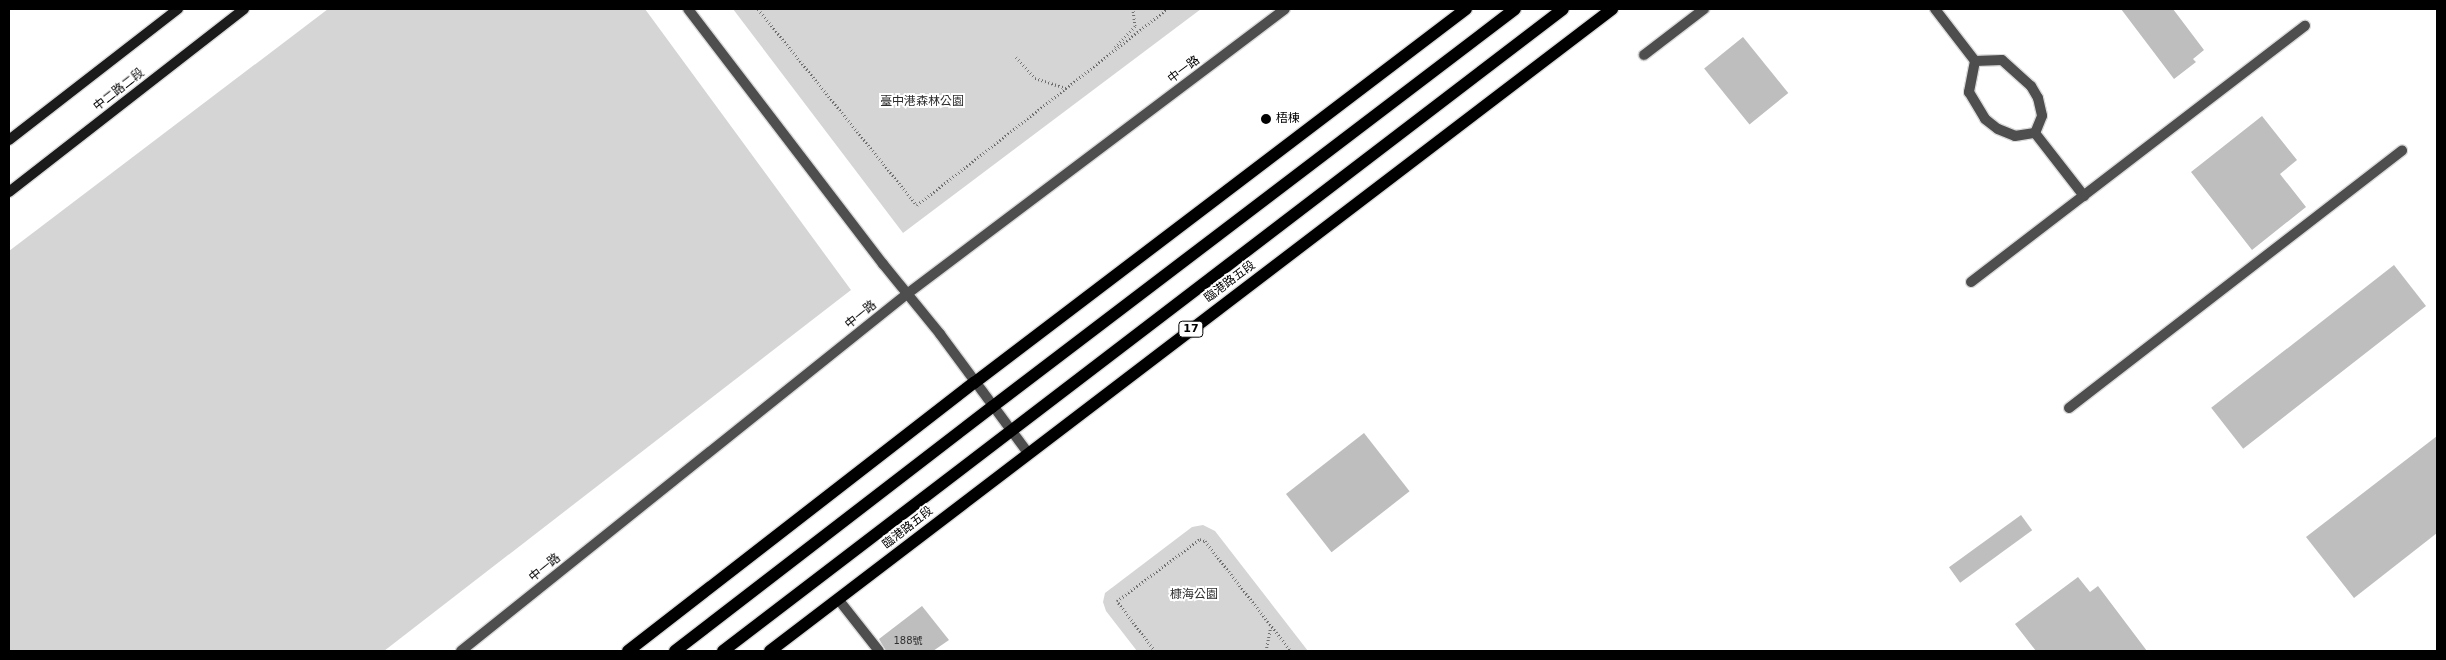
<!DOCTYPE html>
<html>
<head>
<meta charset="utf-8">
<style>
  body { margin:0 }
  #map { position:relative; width:2446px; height:660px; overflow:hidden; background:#fff; font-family:"DejaVu Sans","Noto Sans TC",sans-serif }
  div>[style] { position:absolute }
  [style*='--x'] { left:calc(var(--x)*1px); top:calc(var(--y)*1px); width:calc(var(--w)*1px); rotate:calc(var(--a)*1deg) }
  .green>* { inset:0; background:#d5d5d5 }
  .building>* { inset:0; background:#bebebe; transform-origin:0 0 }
  .path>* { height:3px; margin-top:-1.5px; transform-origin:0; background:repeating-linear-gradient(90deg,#707070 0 1px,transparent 0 3.5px) }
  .roads { filter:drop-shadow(1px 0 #dbdbdb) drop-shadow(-1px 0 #dbdbdb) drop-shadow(0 1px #dbdbdb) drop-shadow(0 -1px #dbdbdb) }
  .lane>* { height:10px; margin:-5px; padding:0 5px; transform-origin:5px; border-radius:5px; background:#4e4e4e }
  .street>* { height:10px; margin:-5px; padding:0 5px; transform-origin:5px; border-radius:5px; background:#4e4e4e }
  .secondary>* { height:10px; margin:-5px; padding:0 5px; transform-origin:5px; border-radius:5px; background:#1b1b1b }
  .primary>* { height:12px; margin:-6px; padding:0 6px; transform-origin:6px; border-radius:6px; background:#000 }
  .dots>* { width:14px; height:14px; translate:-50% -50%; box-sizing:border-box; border:2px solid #fff; border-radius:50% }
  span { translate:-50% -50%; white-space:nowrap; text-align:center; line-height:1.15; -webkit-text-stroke:4px #fff; paint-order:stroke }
  .number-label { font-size:10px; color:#303030 }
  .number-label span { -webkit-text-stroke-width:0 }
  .shield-label span { padding:1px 4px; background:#fff; border:1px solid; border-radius:4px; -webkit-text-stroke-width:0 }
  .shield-label { font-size:11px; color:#000; font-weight:700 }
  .street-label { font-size:12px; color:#000 }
  .park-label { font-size:12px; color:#2c2c2c }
  .poi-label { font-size:12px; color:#000 }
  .left { translate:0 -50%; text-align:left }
  .frame { position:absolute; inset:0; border:10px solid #000; pointer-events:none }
</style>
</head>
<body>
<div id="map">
  <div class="green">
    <i style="clip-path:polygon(328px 9px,645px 9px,851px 290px,384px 651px,9px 651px,9px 251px)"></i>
    <i style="clip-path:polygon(733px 9px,1201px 9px,903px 233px)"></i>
    <i style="clip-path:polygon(1203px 525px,1215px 531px,1308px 651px,1137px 651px,1106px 611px,1103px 602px,1105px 593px,1192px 527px)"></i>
  </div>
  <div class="building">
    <i style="clip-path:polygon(2121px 9px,2173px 9px,2204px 50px,2193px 59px,2196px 62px,2174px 79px)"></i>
    <i style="left:1743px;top:37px;width:72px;height:50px;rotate:51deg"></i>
    <i style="clip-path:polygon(2262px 116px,2297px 160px,2280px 174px,2306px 207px,2252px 250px,2191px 172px)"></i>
    <i style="left:2394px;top:265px;width:52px;height:232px;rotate:52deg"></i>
    <i style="left:1364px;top:433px;width:74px;height:99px;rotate:52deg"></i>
    <i style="clip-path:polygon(2437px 436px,2437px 533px,2354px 598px,2306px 537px)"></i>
    <i style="left:2021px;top:515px;width:19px;height:89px;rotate:54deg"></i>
    <i style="clip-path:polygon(2078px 577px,2090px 592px,2098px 586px,2147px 651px,2036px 651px,2015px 624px)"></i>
    <i style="clip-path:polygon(922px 606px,949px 640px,933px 651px,886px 651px,879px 639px)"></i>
  </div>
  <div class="path">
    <i style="--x:758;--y:9;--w:252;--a:51"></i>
    <i style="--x:917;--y:205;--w:318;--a:-38.1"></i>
    <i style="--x:1115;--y:47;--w:29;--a:-46"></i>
    <i style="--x:1135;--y:26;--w:17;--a:-97"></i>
    <i style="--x:1016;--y:57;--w:28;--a:48"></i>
    <i style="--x:1035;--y:78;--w:33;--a:18"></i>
    <i style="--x:1155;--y:651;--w:63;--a:-127.2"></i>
    <i style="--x:1117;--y:601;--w:104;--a:-36.8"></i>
    <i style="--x:1200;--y:539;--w:5;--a:22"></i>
    <i style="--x:1205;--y:541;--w:140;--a:52"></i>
    <i style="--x:1266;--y:651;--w:25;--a:-79"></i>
  </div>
  <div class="roads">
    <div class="lane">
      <i style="--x:1935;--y:9;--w:66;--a:52.4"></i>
      <i style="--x:1975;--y:61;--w:32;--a:101"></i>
      <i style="--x:1969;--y:92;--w:31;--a:59"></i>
      <i style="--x:1985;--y:119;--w:16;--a:38"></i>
      <i style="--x:1998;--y:129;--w:18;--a:22"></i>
      <i style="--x:2015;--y:136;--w:20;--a:-9"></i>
      <i style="--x:1975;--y:61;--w:27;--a:-2"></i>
      <i style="--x:2002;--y:60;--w:39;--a:42"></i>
      <i style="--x:2031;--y:86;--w:14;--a:60"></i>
      <i style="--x:2038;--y:98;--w:18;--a:77"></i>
      <i style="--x:2042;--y:116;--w:18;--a:112"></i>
      <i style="--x:2035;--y:133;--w:80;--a:52.1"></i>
      <i style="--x:1971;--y:282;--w:421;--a:-37.5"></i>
      <i style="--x:2069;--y:408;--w:421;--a:-37.7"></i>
    </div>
    <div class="street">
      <i style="--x:688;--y:9;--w:321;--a:52.6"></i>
      <i style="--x:883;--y:264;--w:90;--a:50.8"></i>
      <i style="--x:940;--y:334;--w:148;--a:53.5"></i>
      <i style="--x:1644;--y:55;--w:76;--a:-37.5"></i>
      <i style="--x:838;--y:599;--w:66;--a:51.7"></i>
      <i style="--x:461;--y:651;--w:571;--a:-38.68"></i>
      <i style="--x:907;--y:294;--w:473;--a:-37"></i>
    </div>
    <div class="secondary">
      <i style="--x:9;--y:140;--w:214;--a:-37.8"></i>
      <i style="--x:9;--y:192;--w:298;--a:-37.9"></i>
    </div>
    <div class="primary">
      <i style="--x:628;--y:651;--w:438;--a:-37.8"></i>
      <i style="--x:974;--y:383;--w:618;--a:-37.24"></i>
      <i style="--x:675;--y:651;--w:400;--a:-37.6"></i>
      <i style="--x:992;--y:407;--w:657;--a:-37.27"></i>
      <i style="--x:723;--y:651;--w:1057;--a:-37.39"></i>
      <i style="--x:770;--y:651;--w:1059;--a:-37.32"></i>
    </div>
  </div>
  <div class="dots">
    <i style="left:1266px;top:119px;background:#000"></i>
  </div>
  <div class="number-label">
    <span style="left:908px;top:641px">188號</span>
  </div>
  <div class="shield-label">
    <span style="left:1191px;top:329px">17</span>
  </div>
  <div class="street-label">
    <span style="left:1184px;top:70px;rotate:-37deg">中一路</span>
    <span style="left:119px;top:90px;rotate:-38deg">中二路二段</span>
    <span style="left:1230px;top:282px;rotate:-37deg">臨港路五段</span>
    <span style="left:861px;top:315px;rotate:-39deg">中一路</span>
    <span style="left:908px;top:528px;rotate:-38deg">臨港路五段</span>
    <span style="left:545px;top:568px;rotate:-39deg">中一路</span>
  </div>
  <div class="park-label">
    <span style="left:922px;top:102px">臺中港森林公園</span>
    <span style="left:1194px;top:595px">槺海公園</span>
  </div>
  <div class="poi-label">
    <span class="left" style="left:1276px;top:119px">梧棟</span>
  </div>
  <div class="frame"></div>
</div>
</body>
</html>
